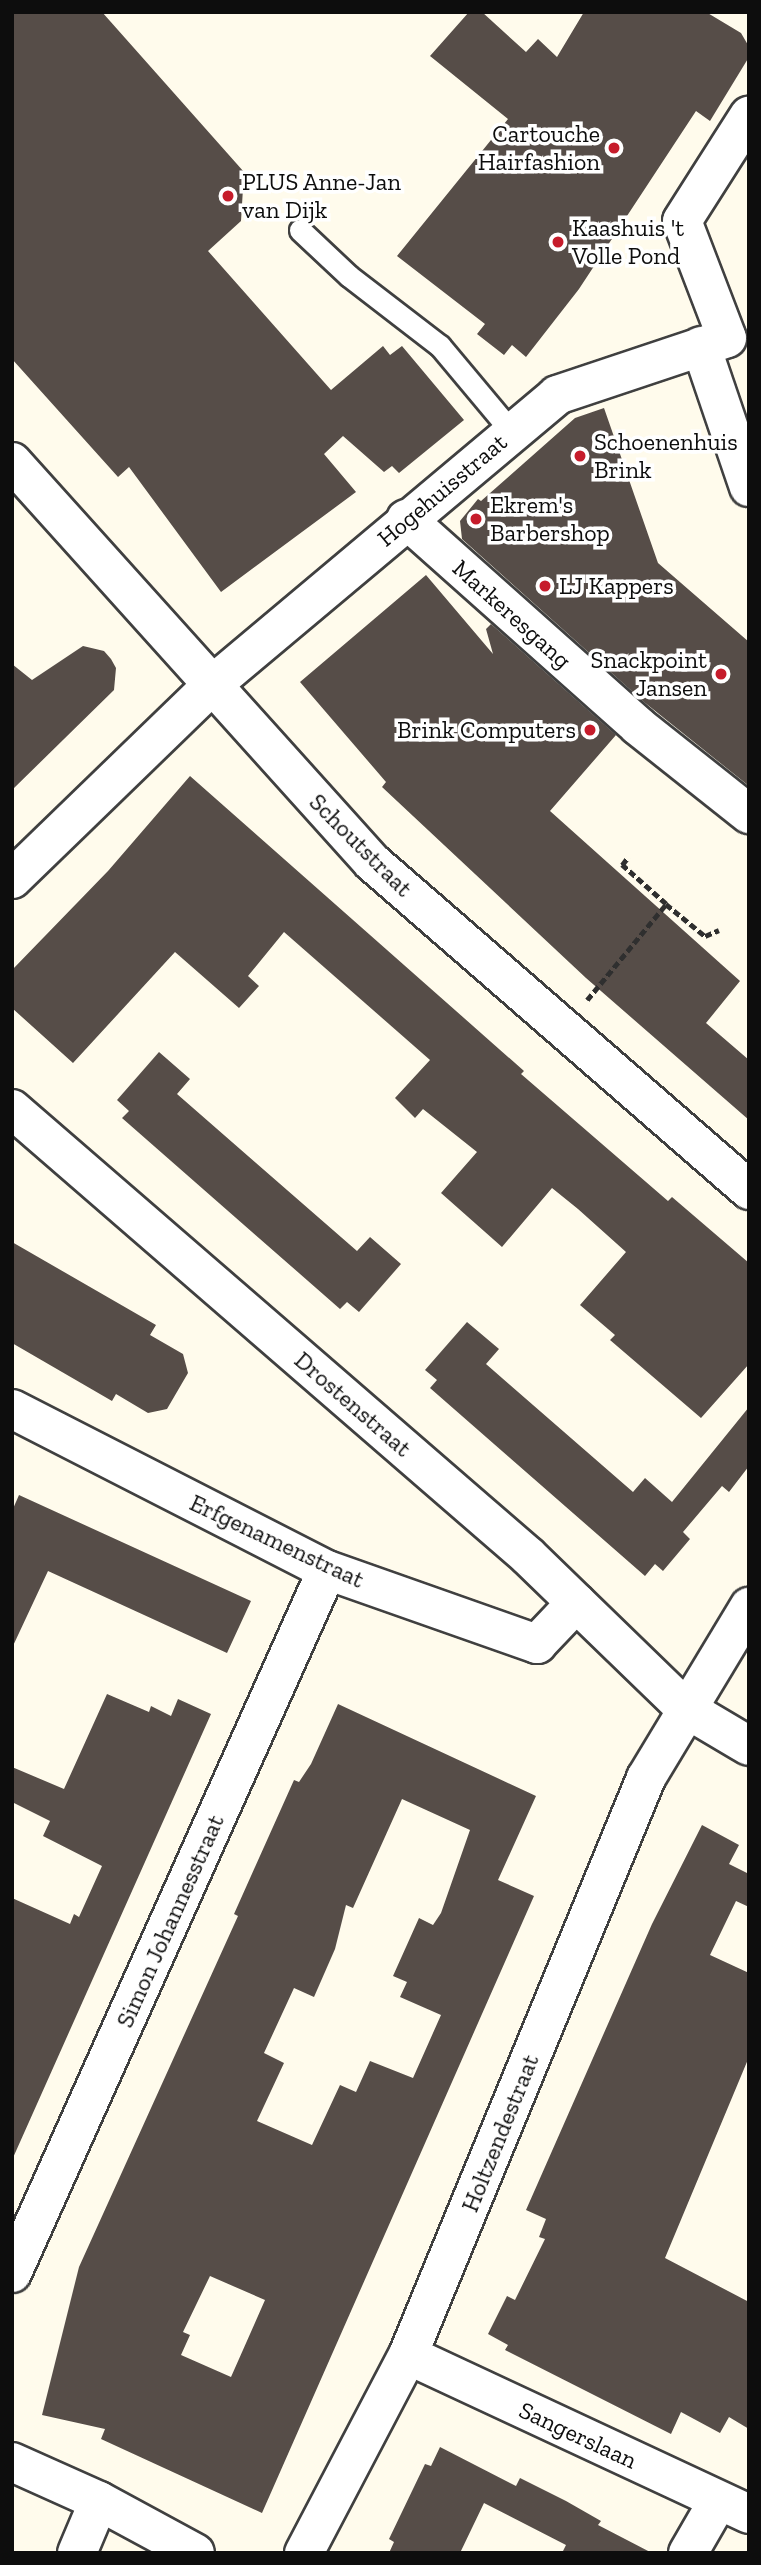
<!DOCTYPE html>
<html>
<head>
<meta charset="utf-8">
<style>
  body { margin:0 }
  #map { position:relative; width:761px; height:2565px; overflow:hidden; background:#fffbec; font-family:"Zilla Slab",serif }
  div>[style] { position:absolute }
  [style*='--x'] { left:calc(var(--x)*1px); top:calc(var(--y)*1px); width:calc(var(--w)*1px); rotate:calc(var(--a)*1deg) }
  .building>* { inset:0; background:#564d48 }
  .path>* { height:4.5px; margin-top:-2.25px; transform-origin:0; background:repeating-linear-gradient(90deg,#2f2f2f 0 7px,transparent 0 10.5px) }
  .roads { filter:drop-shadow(2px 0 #404040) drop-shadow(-2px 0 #404040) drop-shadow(0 2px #404040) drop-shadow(0 -2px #404040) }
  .lane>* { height:21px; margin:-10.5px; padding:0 10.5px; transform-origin:10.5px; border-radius:10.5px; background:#fff }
  .street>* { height:38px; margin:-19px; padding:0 19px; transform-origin:19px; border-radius:19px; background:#fff }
  .dots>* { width:19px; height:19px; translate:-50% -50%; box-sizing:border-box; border:4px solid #fff; border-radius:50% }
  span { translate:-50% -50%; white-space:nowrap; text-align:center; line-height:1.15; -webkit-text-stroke:7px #fff; paint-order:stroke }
  .poi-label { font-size:24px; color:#0d0d0d }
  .right { translate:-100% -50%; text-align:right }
  .left { translate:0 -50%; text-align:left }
  .street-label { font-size:24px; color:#0d0d0d }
  .frame { position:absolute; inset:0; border:14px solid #0d0d0d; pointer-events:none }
</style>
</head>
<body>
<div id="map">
  <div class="building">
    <i style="clip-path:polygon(12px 12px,102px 12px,244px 172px,241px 221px,208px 251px,331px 390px,383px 346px,390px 355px,402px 346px,464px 420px,399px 473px,392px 466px,384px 472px,343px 436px,324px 454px,356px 492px,221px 592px,129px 467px,118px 477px,12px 359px)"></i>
    <i style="clip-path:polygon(469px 12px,482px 12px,526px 52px,538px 39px,557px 57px,584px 12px,706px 12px,741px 33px,748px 45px,749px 57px,710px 121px,696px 111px,579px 289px,526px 357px,512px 345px,504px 355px,477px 334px,485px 324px,397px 256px,508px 119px,430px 56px)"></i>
    <i style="clip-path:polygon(604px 408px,658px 563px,749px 642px,749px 786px,644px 702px,462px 539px,460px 521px,478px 499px,481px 501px,575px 418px)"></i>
    <i style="clip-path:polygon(426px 575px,493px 654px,486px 629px,491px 624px,616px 735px,550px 811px,740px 981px,706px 1023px,749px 1060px,749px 1120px,586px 978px,382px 787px,386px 782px,300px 682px)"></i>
    <i style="clip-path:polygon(83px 646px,104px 651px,111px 659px,116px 668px,114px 690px,12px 790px,12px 664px,32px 680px)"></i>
    <i style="clip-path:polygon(190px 776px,524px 1071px,521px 1074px,668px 1201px,672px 1197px,749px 1263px,749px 1364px,701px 1418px,610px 1340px,615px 1335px,580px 1305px,626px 1252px,578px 1209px,552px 1188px,502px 1247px,441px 1193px,477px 1152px,423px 1109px,415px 1118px,395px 1098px,430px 1060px,284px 932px,248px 976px,259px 986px,239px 1008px,175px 952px,73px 1063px,12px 1008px,12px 970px,108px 871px)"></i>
    <i style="clip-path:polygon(159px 1052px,190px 1079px,177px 1094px,357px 1251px,370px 1237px,401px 1264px,359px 1312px,347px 1302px,340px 1309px,122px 1118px,129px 1111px,117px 1100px)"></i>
    <i style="clip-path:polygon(12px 1242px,156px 1325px,150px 1335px,183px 1354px,188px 1373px,167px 1409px,148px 1413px,116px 1394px,112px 1401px,12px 1343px)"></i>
    <i style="clip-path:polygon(467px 1322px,499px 1349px,486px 1364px,633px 1492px,645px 1478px,672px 1502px,749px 1407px,749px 1466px,729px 1492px,722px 1486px,683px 1532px,690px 1539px,663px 1571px,655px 1564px,645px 1576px,430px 1388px,437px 1380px,425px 1370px)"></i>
    <i style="clip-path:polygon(19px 1495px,251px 1601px,227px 1653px,48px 1571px,12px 1648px,12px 1511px)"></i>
    <i style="clip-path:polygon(107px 1694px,149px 1712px,151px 1706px,171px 1716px,178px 1699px,211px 1714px,12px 2160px,12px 1898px,70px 1924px,74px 1914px,79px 1917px,102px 1866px,43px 1836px,50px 1821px,12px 1802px,12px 1767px,64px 1789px)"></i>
    <i style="clip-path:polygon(evenodd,338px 1704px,536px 1796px,498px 1880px,534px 1896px,262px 2513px,101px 2439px,105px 2429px,42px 2415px,79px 2267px,238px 1916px,234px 1914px,294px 1780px,299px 1782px,311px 1764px,338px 1704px,402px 1799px,470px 1830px,441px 1913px,433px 1925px,419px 1918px,393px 1976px,407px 1982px,400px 1997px,441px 2015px,413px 2078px,370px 2061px,356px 2092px,340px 2085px,312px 2145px,257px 2121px,284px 2063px,264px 2053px,294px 1988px,314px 1997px,335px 1949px,346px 1905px,353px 1908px,402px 1799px,338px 1704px,210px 2276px,265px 2300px,231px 2377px,181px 2355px,190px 2335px,183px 2332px,210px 2276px)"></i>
    <i style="clip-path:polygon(702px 1825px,739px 1845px,729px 1864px,749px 1874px,749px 1907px,736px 1901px,710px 1955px,749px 1973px,749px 2057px,665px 2258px,749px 2302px,749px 2429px,729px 2417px,720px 2433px,681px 2412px,671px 2434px,505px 2350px,508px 2345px,488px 2334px,507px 2296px,515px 2300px,545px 2239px,539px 2237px,546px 2219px,526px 2210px,652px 1924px)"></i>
    <i style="clip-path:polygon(440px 2447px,516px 2486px,520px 2478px,566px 2501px,601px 2521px,598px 2525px,652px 2553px,562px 2553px,566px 2545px,484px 2503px,460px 2553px,389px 2553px,394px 2542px,389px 2539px,425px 2464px,431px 2466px)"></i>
  </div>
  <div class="path">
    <i style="--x:666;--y:904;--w:50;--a:39.4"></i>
    <i style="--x:705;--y:936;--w:15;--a:-23"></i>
    <i style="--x:587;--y:1000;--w:124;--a:-50.5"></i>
    <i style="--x:666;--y:904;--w:59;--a:-138.4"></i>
    <i style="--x:622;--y:865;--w:10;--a:-53"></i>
  </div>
  <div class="roads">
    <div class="lane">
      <i style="--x:300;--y:230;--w:67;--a:43.2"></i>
      <i style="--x:349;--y:276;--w:115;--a:37.6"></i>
      <i style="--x:440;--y:346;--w:112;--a:50.1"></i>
    </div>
    <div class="street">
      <i style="--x:701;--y:346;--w:149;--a:71.2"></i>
      <i style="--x:12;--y:462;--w:538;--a:48.01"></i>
      <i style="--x:372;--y:862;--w:500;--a:41"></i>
      <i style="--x:406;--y:519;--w:311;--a:41.7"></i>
      <i style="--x:638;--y:726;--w:142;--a:38.4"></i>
      <i style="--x:12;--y:879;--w:279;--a:-44.1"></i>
      <i style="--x:212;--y:685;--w:451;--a:-40"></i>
      <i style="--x:557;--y:395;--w:179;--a:-18.5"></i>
      <i style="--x:727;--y:338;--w:125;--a:-111"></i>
      <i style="--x:682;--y:221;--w:125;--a:-57.5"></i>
      <i style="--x:12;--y:1109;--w:683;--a:40.9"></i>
      <i style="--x:528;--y:1556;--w:219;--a:44.1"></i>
      <i style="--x:685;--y:1708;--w:74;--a:30.7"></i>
      <i style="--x:12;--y:1409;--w:354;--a:27.1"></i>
      <i style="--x:327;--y:1570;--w:223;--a:19.4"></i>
      <i style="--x:537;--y:1644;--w:57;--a:-46.4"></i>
      <i style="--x:12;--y:2273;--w:770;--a:-65.86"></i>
      <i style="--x:408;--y:2355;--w:376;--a:25"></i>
      <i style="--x:12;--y:2462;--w:95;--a:24.1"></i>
      <i style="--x:99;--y:2501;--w:109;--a:28.4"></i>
      <i style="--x:77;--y:2553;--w:56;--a:-67.1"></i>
      <i style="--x:304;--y:2553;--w:224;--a:-62.3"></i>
      <i style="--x:408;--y:2355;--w:624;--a:-67.58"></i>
      <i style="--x:646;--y:1778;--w:200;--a:-58.9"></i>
      <i style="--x:688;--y:2553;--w:60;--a:-60"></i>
    </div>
  </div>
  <div class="dots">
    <i style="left:614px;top:148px;background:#c61c2b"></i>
    <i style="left:228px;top:196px;background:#c61c2b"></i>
    <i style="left:558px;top:242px;background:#c61c2b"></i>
    <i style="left:580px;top:456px;background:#c61c2b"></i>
    <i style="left:476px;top:519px;background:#c61c2b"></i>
    <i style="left:545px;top:586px;background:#c61c2b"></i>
    <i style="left:721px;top:674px;background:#c61c2b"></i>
    <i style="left:590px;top:730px;background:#c61c2b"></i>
  </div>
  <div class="poi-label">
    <span class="right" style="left:600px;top:148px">Cartouche<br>Hairfashion</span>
    <span class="left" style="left:242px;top:196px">PLUS Anne-Jan<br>van Dijk</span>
    <span class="left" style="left:572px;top:242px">Kaashuis 't<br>Volle Pond</span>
    <span class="left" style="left:594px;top:456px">Schoenenhuis<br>Brink</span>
    <span class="left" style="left:490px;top:519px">Ekrem's<br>Barbershop</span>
    <span class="left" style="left:559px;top:586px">LJ Kappers</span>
    <span class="right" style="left:707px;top:674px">Snackpoint<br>Jansen</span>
    <span class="right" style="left:576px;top:730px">Brink Computers</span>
  </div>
  <div class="street-label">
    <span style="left:442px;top:490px;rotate:-40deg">Hogehuisstraat</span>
    <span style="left:512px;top:614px;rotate:42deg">Markeresgang</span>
    <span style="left:361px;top:845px;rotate:45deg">Schoutstraat</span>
    <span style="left:353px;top:1404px;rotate:41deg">Drostenstraat</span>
    <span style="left:277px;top:1541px;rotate:25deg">Erfgenamenstraat</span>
    <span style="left:170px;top:1921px;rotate:-66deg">Simon Johannesstraat</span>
    <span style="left:500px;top:2133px;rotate:-68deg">Holtzendestraat</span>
    <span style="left:578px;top:2435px;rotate:25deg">Sangerslaan</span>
  </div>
  <div class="frame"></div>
</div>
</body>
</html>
